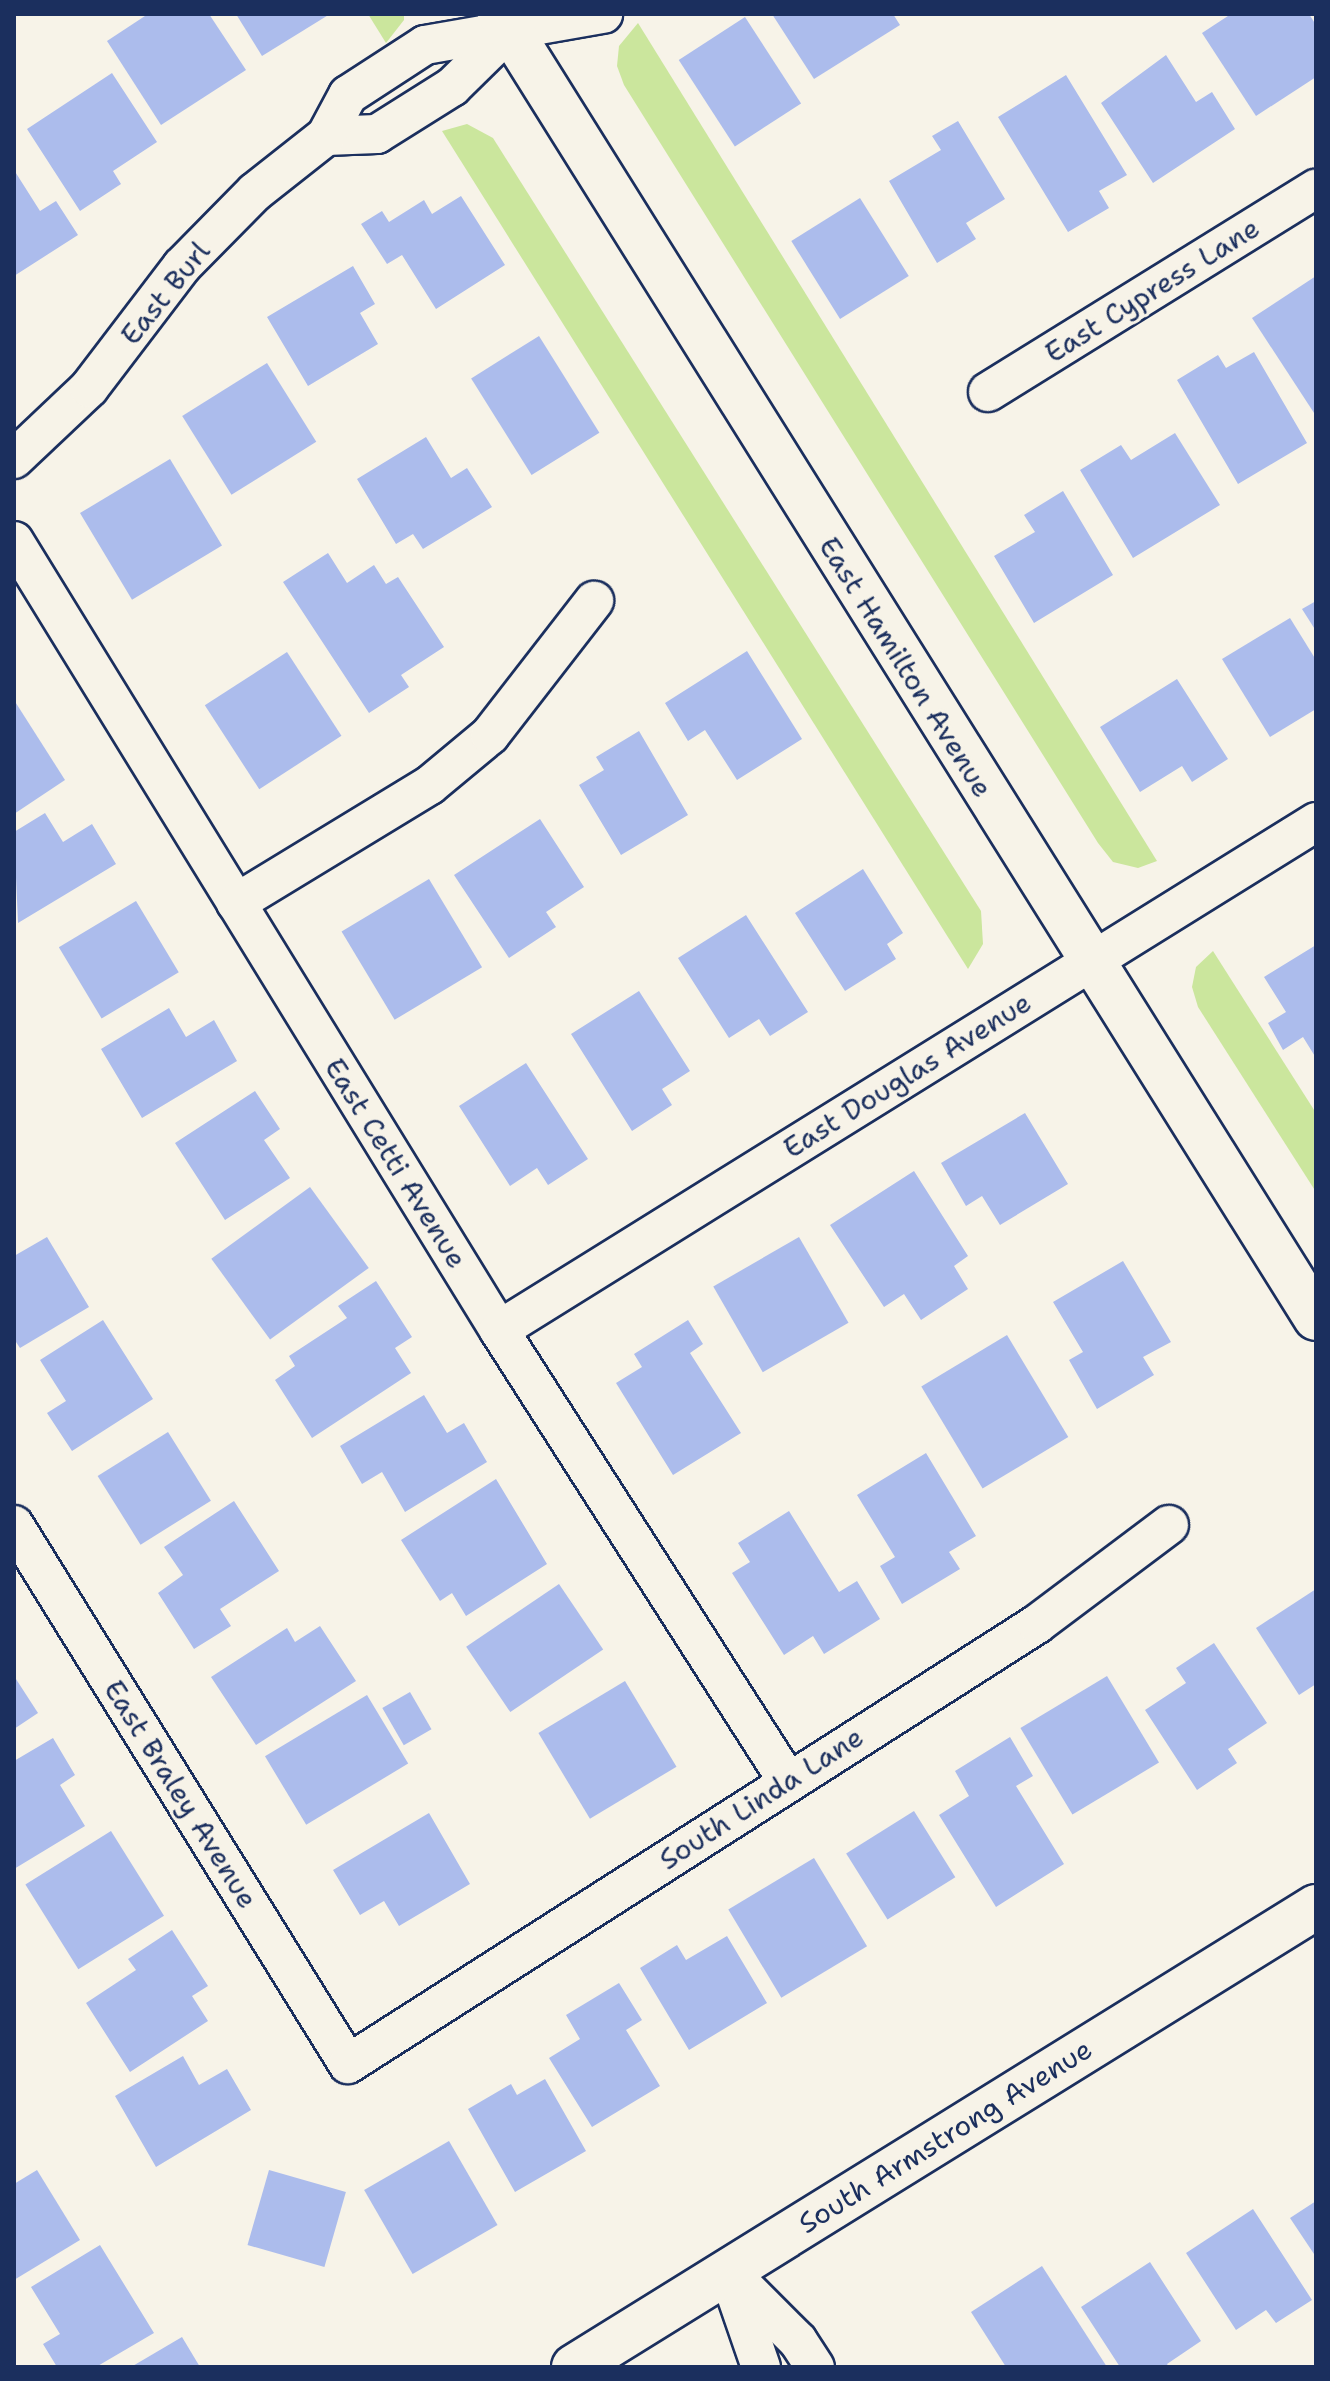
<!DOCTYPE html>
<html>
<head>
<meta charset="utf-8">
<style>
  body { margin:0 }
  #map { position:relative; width:1330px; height:2381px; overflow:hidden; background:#f7f3e8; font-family:"Shantell Sans",sans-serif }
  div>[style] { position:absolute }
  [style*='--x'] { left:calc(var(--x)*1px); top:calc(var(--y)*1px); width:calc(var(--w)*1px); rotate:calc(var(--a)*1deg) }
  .green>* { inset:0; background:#cbe69d }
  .building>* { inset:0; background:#acbcec; transform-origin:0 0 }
  .roads { filter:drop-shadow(2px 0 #1b2f5e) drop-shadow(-2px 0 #1b2f5e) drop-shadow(0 2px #1b2f5e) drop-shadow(0 -2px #1b2f5e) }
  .street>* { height:38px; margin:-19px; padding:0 19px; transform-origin:19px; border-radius:19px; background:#f7f3e8 }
  .secondary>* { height:44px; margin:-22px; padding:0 22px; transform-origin:22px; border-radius:22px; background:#f7f3e8 }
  span { translate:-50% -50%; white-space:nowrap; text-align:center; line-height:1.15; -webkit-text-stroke:6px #f7f3e8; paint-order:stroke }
  .street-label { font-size:28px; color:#1b2f5e }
  .frame { position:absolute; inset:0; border:16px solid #1b2f5e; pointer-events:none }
</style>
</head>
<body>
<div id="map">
  <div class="green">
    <i style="clip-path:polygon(368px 14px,404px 14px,404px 20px,386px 43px)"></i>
    <i style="clip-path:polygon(638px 23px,1157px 861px,1138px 868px,1113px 862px,1098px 843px,624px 85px,617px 66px,619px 46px)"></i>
    <i style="clip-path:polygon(467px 124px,493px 138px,981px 911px,983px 944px,968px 969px,442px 131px)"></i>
    <i style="clip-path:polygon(1213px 951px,1316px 1113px,1316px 1192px,1198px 1007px,1192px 987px,1196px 967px)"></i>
  </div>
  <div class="building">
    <i style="clip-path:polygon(148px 14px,209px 14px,246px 70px,161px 125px,107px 41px)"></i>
    <i style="clip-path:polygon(236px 14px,330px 14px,262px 56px)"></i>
    <i style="clip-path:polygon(772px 14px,893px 14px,900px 25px,814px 79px)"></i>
    <i style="clip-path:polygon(1231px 14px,1309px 14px,1316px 25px,1316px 77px,1256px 116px,1202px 33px)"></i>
    <i style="left:745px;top:17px;width:103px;height:79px;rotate:57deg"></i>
    <i style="clip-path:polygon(1166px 55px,1196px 102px,1212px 92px,1235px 129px,1153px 183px,1101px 103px)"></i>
    <i style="clip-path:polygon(112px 73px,157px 142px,113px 171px,121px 184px,80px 211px,27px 129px)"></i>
    <i style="clip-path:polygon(1066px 75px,1127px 175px,1099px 191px,1109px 208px,1068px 232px,998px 117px)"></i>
    <i style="clip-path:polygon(958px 121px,1005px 199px,966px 223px,976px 239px,937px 263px,889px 181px,941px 150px,932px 136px)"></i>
    <i style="clip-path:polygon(14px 170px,40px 211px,56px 201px,78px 235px,14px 276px)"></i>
    <i style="clip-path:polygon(461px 196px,505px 265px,436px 309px,402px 255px,387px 264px,361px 224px,382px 211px,389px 222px,424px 200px,432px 214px)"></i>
    <i style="left:860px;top:198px;width:92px;height:81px;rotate:58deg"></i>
    <i style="clip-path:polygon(353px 266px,375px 304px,360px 313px,378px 344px,308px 386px,267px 317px)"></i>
    <i style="clip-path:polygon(1316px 276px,1316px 416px,1252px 318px)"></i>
    <i style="left:539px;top:336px;width:114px;height:80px;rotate:58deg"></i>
    <i style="clip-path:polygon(1254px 352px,1307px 443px,1238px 484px,1177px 380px,1218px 355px,1226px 368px)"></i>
    <i style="left:267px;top:363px;width:93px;height:100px;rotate:58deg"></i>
    <i style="clip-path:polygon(1175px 433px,1220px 505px,1133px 558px,1080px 470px,1121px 445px,1131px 460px)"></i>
    <i style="clip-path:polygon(426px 437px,451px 478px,467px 468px,492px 507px,423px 549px,413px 534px,396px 544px,357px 479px)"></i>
    <i style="left:170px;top:459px;width:101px;height:105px;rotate:59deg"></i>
    <i style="clip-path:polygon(1063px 491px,1113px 575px,1034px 623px,994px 556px,1035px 532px,1024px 515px)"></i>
    <i style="clip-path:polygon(328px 553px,347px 583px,374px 565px,386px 584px,398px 577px,444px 647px,401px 675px,409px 687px,369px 713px,283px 582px)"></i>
    <i style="clip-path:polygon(1316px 601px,1316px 631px,1302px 609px)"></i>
    <i style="clip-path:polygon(1290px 618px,1316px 660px,1316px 709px,1270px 737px,1222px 659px)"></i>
    <i style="clip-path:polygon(747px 651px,802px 739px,737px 780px,705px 730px,688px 741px,665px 703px)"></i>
    <i style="left:287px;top:652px;width:100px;height:98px;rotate:57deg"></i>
    <i style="clip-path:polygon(1177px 679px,1228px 759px,1192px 782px,1182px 766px,1140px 792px,1100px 727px)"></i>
    <i style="clip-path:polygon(14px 700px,65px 780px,14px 814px)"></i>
    <i style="clip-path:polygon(639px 731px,688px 815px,621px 855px,579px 785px,604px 770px,596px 757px)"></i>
    <i style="clip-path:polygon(45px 813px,63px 842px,92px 824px,116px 864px,18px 923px,14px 832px)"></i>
    <i style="clip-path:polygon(540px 819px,584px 887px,546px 912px,556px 927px,509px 958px,454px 875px)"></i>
    <i style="clip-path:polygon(863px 869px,903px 933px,887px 944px,896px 959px,845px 991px,795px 913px)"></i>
    <i style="left:429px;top:879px;width:103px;height:102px;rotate:59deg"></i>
    <i style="left:136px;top:901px;width:83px;height:90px;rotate:59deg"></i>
    <i style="clip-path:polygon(746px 915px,808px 1012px,770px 1036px,759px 1019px,729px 1038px,678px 958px)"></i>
    <i style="clip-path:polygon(1316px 945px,1316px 1058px,1303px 1037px,1283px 1050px,1268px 1023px,1286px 1012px,1264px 977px)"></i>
    <i style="clip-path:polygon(639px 991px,690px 1071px,662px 1089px,672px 1105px,632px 1131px,571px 1034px)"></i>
    <i style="clip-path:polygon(169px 1008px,186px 1037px,214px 1020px,237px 1061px,142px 1118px,101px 1049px)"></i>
    <i style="clip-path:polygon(526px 1063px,588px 1159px,548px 1185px,537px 1168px,510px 1186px,459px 1106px)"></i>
    <i style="clip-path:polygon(255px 1091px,280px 1129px,264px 1140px,290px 1178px,225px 1220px,175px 1143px)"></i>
    <i style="clip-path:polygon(1025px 1113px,1068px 1184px,1000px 1225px,982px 1196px,966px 1206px,941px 1163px)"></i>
    <i style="clip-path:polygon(914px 1171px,968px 1256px,954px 1266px,968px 1289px,921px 1320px,904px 1294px,884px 1307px,830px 1225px)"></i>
    <i style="left:310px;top:1187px;width:100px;height:122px;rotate:54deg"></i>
    <i style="clip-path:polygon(47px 1237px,89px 1307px,20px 1348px,14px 1339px,14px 1256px)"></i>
    <i style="left:799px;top:1237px;width:99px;height:99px;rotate:60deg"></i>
    <i style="clip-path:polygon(1123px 1261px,1171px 1342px,1143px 1357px,1154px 1375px,1097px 1409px,1069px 1360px,1083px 1352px,1053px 1302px)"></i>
    <i style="clip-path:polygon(376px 1281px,412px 1337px,395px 1348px,411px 1373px,312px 1438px,275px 1380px,295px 1366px,289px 1356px,347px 1318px,338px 1306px)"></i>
    <i style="clip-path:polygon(103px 1320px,153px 1399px,72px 1451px,47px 1413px,66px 1401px,40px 1360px)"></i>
    <i style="clip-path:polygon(688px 1320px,703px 1344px,690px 1353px,741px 1433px,673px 1475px,616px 1383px,642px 1367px,634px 1354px)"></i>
    <i style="left:1007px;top:1335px;width:119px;height:100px;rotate:59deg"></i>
    <i style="clip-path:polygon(424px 1395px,447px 1433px,464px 1423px,487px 1462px,405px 1512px,382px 1472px,362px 1484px,340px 1446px)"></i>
    <i style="left:168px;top:1432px;width:81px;height:83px;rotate:58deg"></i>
    <i style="clip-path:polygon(926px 1453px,976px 1536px,949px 1552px,960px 1569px,902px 1604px,880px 1566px,895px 1557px,857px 1495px)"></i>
    <i style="clip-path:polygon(496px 1479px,547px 1564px,466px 1616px,452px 1593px,440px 1601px,401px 1540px)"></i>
    <i style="clip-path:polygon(234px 1501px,279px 1571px,220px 1609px,231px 1626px,194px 1649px,158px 1593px,183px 1575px,164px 1547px)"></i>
    <i style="clip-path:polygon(789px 1511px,839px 1592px,857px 1581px,880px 1619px,824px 1654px,813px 1636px,784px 1655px,732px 1573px,750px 1562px,738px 1543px)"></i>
    <i style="left:559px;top:1584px;width:79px;height:112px;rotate:56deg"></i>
    <i style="clip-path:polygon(1316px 1589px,1316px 1684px,1299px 1695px,1256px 1628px)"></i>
    <i style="clip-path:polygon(320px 1626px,356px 1681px,256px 1745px,211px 1677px,287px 1628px,295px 1642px)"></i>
    <i style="clip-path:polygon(1214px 1643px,1267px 1723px,1228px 1749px,1237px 1763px,1197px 1790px,1145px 1710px,1186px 1683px,1176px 1668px)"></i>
    <i style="clip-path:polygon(14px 1676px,38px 1713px,14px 1729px)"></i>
    <i style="left:1107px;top:1676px;width:101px;height:101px;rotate:59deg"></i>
    <i style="left:625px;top:1681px;width:100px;height:101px;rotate:59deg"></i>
    <i style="left:410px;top:1692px;width:43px;height:32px;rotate:60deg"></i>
    <i style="left:367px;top:1695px;width:80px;height:119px;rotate:59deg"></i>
    <i style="clip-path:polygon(1010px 1737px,1033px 1776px,1016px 1786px,1064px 1864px,996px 1907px,939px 1815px,969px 1796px,955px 1771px)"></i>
    <i style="clip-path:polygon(53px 1738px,75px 1775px,60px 1785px,85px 1826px,14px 1869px,14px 1761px)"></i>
    <i style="left:914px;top:1811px;width:78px;height:80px;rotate:58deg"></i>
    <i style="clip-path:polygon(429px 1813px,470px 1884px,399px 1926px,384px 1901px,360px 1915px,333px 1870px)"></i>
    <i style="left:111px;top:1831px;width:100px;height:101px;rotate:58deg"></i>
    <i style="left:814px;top:1858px;width:103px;height:100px;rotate:59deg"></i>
    <i style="clip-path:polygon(172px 1930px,208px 1986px,192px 1996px,208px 2021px,130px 2072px,86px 2003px,136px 1970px,128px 1959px)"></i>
    <i style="clip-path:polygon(727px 1936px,767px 2003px,689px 2050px,640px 1968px,677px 1945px,686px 1960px)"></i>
    <i style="clip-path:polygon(619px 1983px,642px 2020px,626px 2030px,660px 2086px,592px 2127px,549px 2058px,580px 2039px,566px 2015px)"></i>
    <i style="clip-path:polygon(183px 2056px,199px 2085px,227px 2069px,251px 2110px,156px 2167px,115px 2096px)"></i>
    <i style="clip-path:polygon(545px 2079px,586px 2151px,515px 2192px,468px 2109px,511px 2084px,517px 2095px)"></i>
    <i style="left:449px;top:2141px;width:97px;height:98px;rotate:60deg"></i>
    <i style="clip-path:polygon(37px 2170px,80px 2240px,14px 2280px,14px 2184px)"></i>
    <i style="left:269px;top:2170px;width:80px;height:78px;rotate:16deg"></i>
    <i style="clip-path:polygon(1316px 2201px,1316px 2257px,1290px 2218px)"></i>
    <i style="clip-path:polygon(1253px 2209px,1312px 2300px,1276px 2323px,1266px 2310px,1236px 2330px,1186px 2253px)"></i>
    <i style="clip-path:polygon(100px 2245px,154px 2333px,96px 2367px,57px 2367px,43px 2344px,60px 2334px,31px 2287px)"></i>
    <i style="clip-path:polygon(1150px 2262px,1201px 2341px,1167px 2364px,1169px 2367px,1120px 2367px,1081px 2307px)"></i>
    <i style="clip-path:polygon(1042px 2266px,1107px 2367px,1006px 2367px,971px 2312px)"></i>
    <i style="clip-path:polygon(182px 2337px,200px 2367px,131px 2367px)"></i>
  </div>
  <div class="roads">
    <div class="street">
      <i style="--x:326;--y:136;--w:51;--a:-2.2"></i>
      <i style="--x:377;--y:134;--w:89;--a:-32.1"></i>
      <i style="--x:452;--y:87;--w:86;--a:-44.5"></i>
      <i style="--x:988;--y:392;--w:386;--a:-31.8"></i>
      <i style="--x:14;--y:459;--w:103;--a:-43.4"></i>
      <i style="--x:89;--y:388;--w:153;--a:-52.7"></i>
      <i style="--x:182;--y:266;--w:104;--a:-45.4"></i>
      <i style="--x:255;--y:192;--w:90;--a:-38.3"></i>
      <i style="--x:326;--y:136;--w:47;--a:-61.8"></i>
      <i style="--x:348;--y:95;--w:92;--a:-33"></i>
      <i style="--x:425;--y:45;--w:181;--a:-9.9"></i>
      <i style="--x:14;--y:541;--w:926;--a:58.42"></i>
      <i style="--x:499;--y:1330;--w:534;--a:57.38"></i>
      <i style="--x:236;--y:903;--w:227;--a:-31.3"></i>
      <i style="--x:430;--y:785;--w:78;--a:-39.8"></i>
      <i style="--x:490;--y:735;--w:170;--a:-52.2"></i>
      <i style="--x:499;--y:1330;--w:962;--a:-31.87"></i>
      <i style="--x:14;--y:1525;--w:634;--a:58.21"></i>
      <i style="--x:348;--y:2064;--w:818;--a:-32.56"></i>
      <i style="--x:1037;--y:1624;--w:165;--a:-36.9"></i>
      <i style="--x:727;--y:2270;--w:100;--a:45"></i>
      <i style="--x:798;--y:2341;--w:31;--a:57"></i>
      <i style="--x:731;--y:2280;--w:92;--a:71"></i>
    </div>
    <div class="secondary">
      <i style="--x:500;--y:14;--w:1538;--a:57.96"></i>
      <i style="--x:574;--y:2367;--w:873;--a:-31.8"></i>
    </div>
  </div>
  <div class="street-label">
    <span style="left:1152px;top:290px;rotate:-32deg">East Cypress Lane</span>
    <span style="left:165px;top:293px;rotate:-51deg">East Burl</span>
    <span style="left:906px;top:667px;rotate:58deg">East Hamilton Avenue</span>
    <span style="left:907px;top:1075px;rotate:-32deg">East Douglas Avenue</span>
    <span style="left:396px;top:1163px;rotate:58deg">East Cetti Avenue</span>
    <span style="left:181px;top:1794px;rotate:58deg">East Braley Avenue</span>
    <span style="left:761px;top:1798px;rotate:-33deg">South Linda Lane</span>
    <span style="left:945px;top:2136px;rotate:-32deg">South Armstrong Avenue</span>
  </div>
  <div class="frame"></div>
</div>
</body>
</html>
